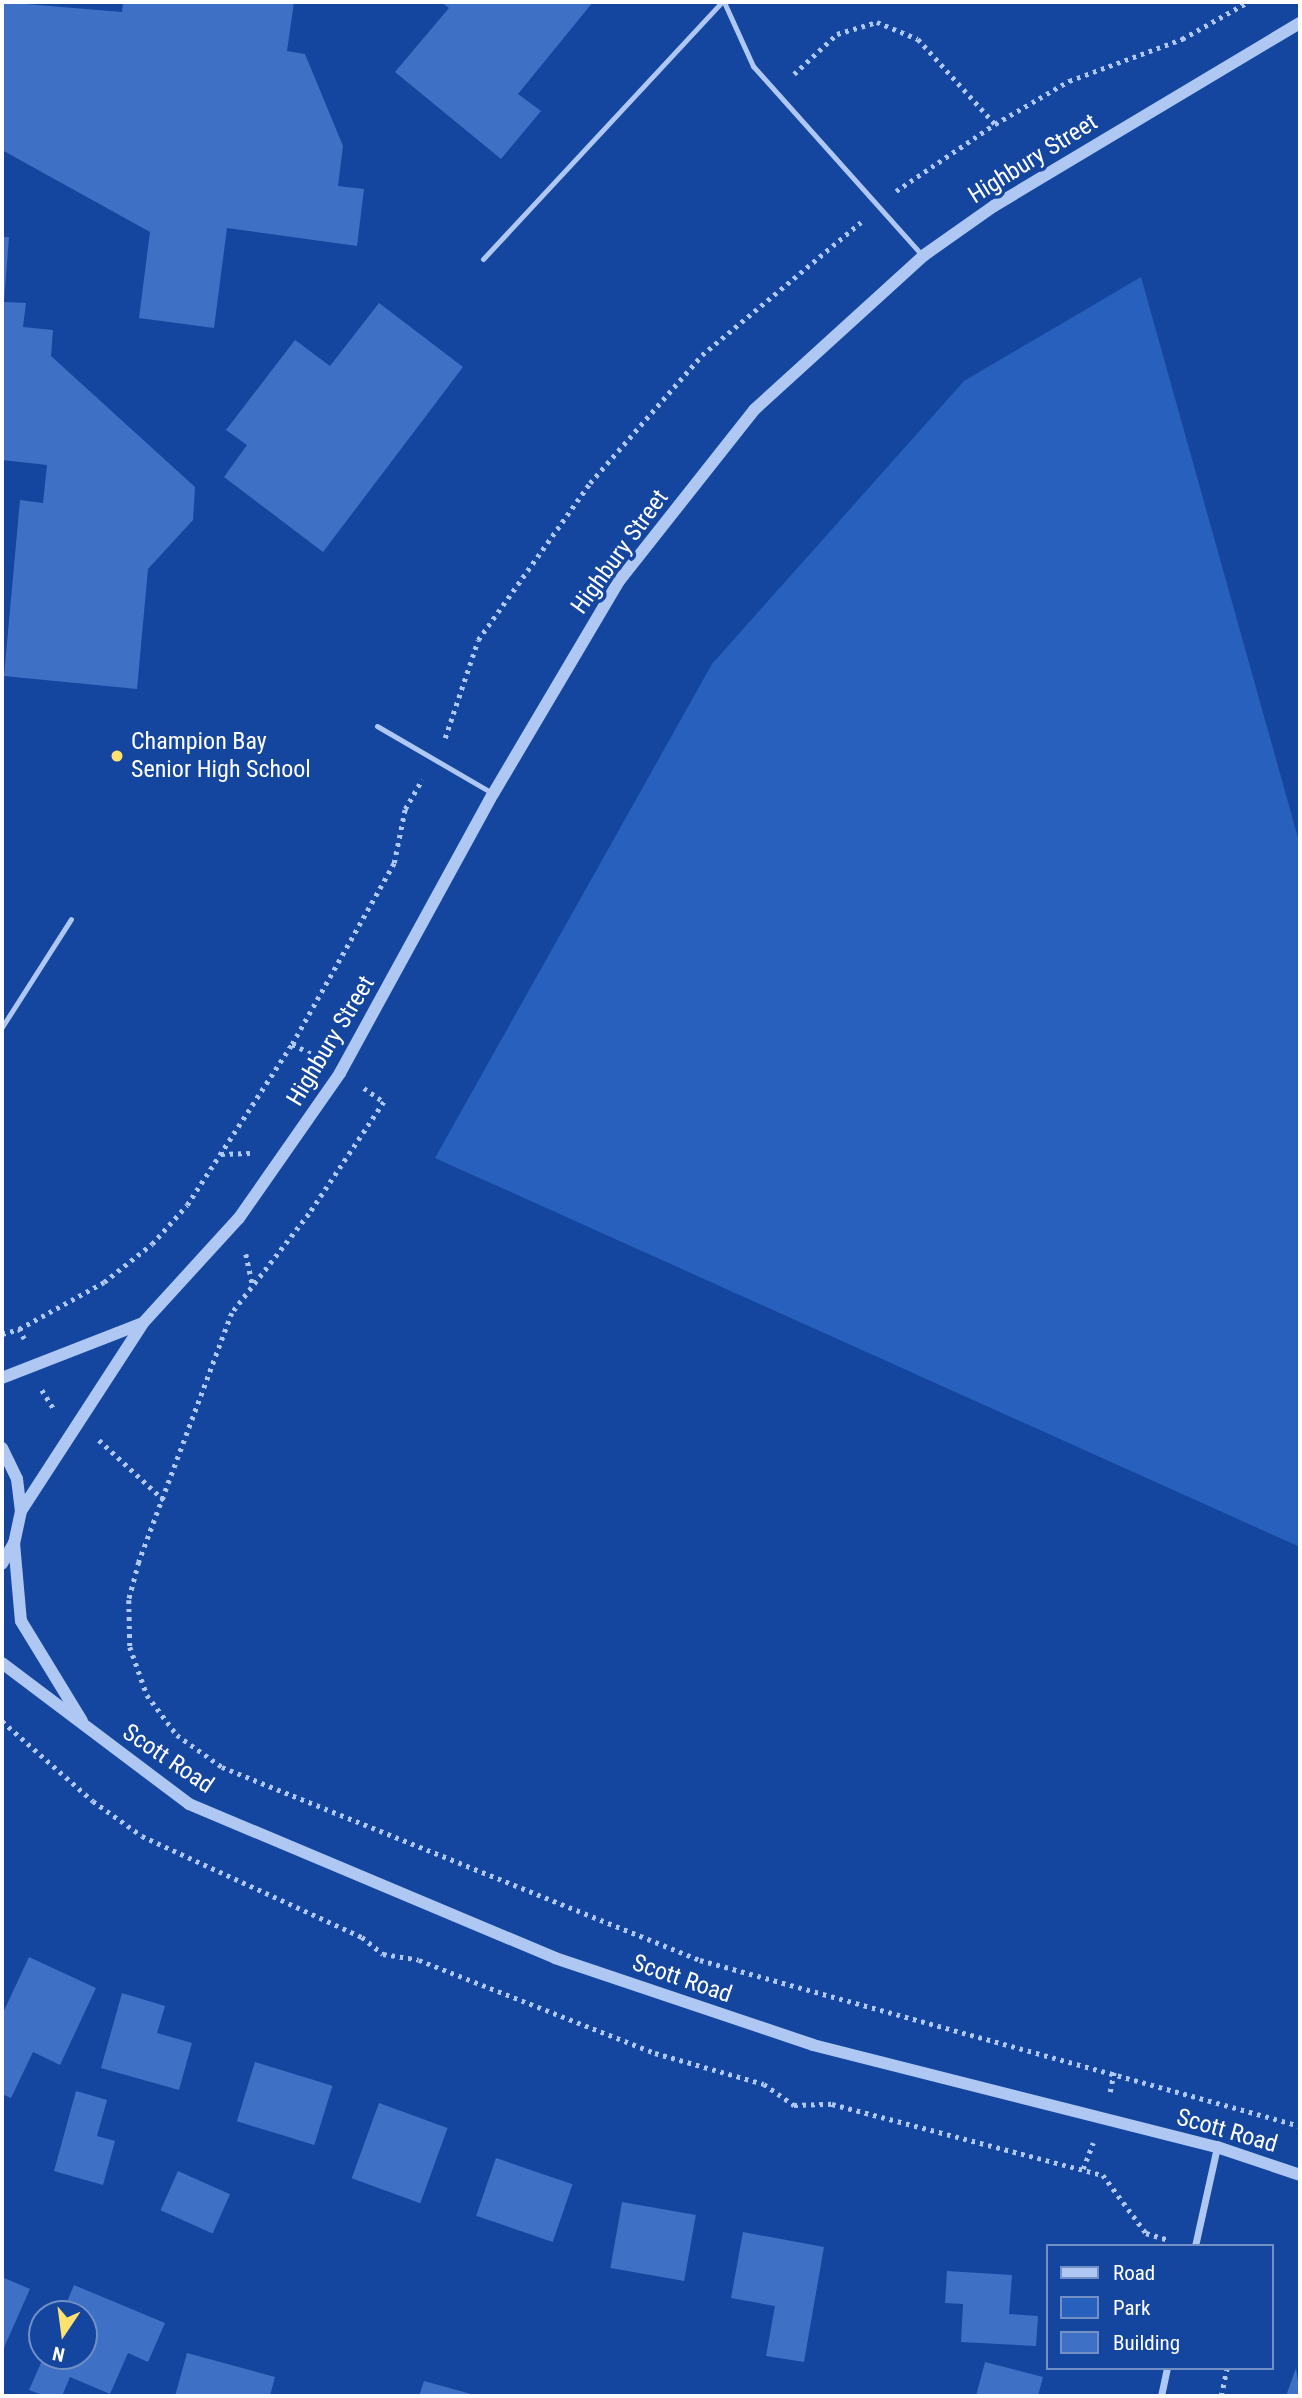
<!DOCTYPE html>
<html>
<head>
<meta charset="utf-8">
<style>
  body { margin:0 }
  #map { position:relative; width:1302px; height:2398px; overflow:hidden; background:#15469f; font-family:"Roboto Condensed",sans-serif }
  div>[style] { position:absolute }
  [style*='--x'] { left:calc(var(--x)*1px); top:calc(var(--y)*1px); width:calc(var(--w)*1px); rotate:calc(var(--a)*1deg) }
  .green>* { inset:0; background:#2860bd }
  .building>* { inset:0; background:#3e70c5; transform-origin:0 0 }
  .path>* { height:4.5px; margin-top:-2.25px; transform-origin:0; background:repeating-linear-gradient(90deg,#aec8f3 0 3.5px,transparent 0 8.5px) }
  .service>* { height:5px; margin:-2.5px; padding:0 2.5px; transform-origin:2.5px; border-radius:2.5px; background:#aec8f3 }
  .minor>* { height:7px; margin:-3.5px; padding:0 3.5px; transform-origin:3.5px; border-radius:3.5px; background:#aec8f3 }
  .tertiary>* { height:12px; margin:-6px; padding:0 6px; transform-origin:6px; border-radius:6px; background:#aec8f3 }
  .dots>* { width:19px; height:19px; translate:-50% -50%; box-sizing:border-box; border:4px solid #15469f; border-radius:50% }
  span { translate:-50% -50%; white-space:nowrap; text-align:center; line-height:1.15; -webkit-text-stroke:7px #15469f; paint-order:stroke }
  .street-label { font-size:24px; color:#fff }
  .poi-label { font-size:24px; color:#fff }
  .left { translate:0 -50%; text-align:left }
  .frame { position:absolute; inset:0; border:4px solid #fff; pointer-events:none }
  .legend { position:absolute; left:1046px; top:2244px; width:228px; height:126px; box-sizing:border-box; background:#15469f; border:2px solid #7390c5; margin:0; padding:9px 12px; list-style:none; font-size:21px; color:#fff }
  .legend li { display:flex; align-items:center; gap:14px; height:35px }
  .legend b { width:35px; border:2px solid #7390c5 }
  .north { position:absolute; left:28px; top:2300px; width:70px; height:70px; box-sizing:border-box; background:#15469f; border:2px solid #7390c5; border-radius:50%; rotate:193deg; font-size:19px; font-weight:700; line-height:28px; text-align:center; color:#fff }
  .north::after { content:''; display:block; margin:auto; width:24px; height:32px; background:#ffe170; clip-path:polygon(50% 0,100% 100%,50% 72%,0 100%) }
</style>
</head>
<body>
<div id="map">
  <div class="green">
    <i style="clip-path:polygon(1141px 277px,1300px 845px,1300px 1547px,435px 1158px,712px 664px,964px 381px)"></i>
  </div>
  <div class="building">
    <i style="clip-path:polygon(2px 2px,122px 12px,123px 2px,294px 2px,287px 51px,305px 54px,343px 146px,338px 186px,364px 189px,357px 246px,227px 228px,214px 328px,139px 318px,150px 232px,2px 150px)"></i>
    <i style="clip-path:polygon(441px 2px,593px 2px,518px 94px,541px 111px,501px 159px,395px 72px,449px 8px)"></i>
    <i style="clip-path:polygon(2px 237px,9px 237px,4px 302px,26px 303px,23px 327px,53px 330px,51px 356px,195px 487px,193px 520px,148px 569px,137px 689px,4px 676px,20px 500px,43px 503px,47px 465px,2px 460px)"></i>
    <i style="clip-path:polygon(379px 303px,463px 367px,323px 552px,224px 477px,247px 445px,226px 430px,295px 340px,330px 366px)"></i>
    <i style="clip-path:polygon(29px 1957px,96px 1988px,60px 2065px,33px 2052px,11px 2098px,2px 2094px,2px 2015px)"></i>
    <i style="clip-path:polygon(122px 1993px,165px 2006px,157px 2033px,192px 2043px,179px 2090px,101px 2068px)"></i>
    <i style="left:255px;top:2062px;width:81px;height:62px;rotate:17deg"></i>
    <i style="clip-path:polygon(76px 2091px,107px 2100px,97px 2136px,115px 2141px,103px 2185px,54px 2171px)"></i>
    <i style="left:379px;top:2103px;width:73px;height:80px;rotate:20deg"></i>
    <i style="left:496px;top:2158px;width:81px;height:61px;rotate:19deg"></i>
    <i style="left:178px;top:2171px;width:57px;height:43px;rotate:24deg"></i>
    <i style="left:622px;top:2202px;width:75px;height:67px;rotate:10deg"></i>
    <i style="clip-path:polygon(743px 2232px,824px 2247px,804px 2362px,766px 2356px,775px 2306px,731px 2298px)"></i>
    <i style="clip-path:polygon(947px 2271px,1012px 2275px,1009px 2314px,1038px 2316px,1036px 2346px,961px 2342px,963px 2304px,945px 2303px)"></i>
    <i style="clip-path:polygon(2px 2277px,30px 2289px,2px 2352px)"></i>
    <i style="clip-path:polygon(74px 2285px,165px 2323px,148px 2362px,128px 2353px,110px 2394px,70px 2377px,62px 2396px,45px 2396px,29px 2390px,44px 2356px,84px 2356px,84px 2314px,62px 2314px)"></i>
    <i style="clip-path:polygon(187px 2353px,275px 2377px,270px 2396px,175px 2396px)"></i>
    <i style="clip-path:polygon(985px 2362px,1043px 2377px,1038px 2396px,976px 2396px)"></i>
    <i style="clip-path:polygon(1296px 2368px,1300px 2396px,1286px 2396px)"></i>
    <i style="clip-path:polygon(424px 2381px,471px 2394px,471px 2396px,419px 2396px)"></i>
  </div>
  <div class="path">
    <i style="--x:794;--y:74;--w:59;--a:-42.9"></i>
    <i style="--x:837;--y:34;--w:42;--a:-16.7"></i>
    <i style="--x:877;--y:22;--w:44;--a:22.5"></i>
    <i style="--x:918;--y:39;--w:115;--a:47.8"></i>
    <i style="--x:995;--y:124;--w:86;--a:-30.2"></i>
    <i style="--x:1069;--y:81;--w:121;--a:-20.4"></i>
    <i style="--x:1182;--y:39;--w:76;--a:-29.3"></i>
    <i style="--x:896;--y:191;--w:120;--a:-34.1"></i>
    <i style="--x:445;--y:738;--w:103;--a:-71.4"></i>
    <i style="--x:478;--y:640;--w:193;--a:-54.5"></i>
    <i style="--x:590;--y:483;--w:170;--a:-48.8"></i>
    <i style="--x:702;--y:355;--w:207;--a:-39.9"></i>
    <i style="--x:318;--y:1058;--w:30;--a:-152"></i>
    <i style="--x:292;--y:1044;--w:208;--a:-60.6"></i>
    <i style="--x:394;--y:863;--w:55;--a:-78.5"></i>
    <i style="--x:405;--y:809;--w:34;--a:-60"></i>
    <i style="--x:364;--y:1088;--w:24;--a:35"></i>
    <i style="--x:384;--y:1102;--w:135;--a:123.8"></i>
    <i style="--x:309;--y:1214;--w:125;--a:127.9"></i>
    <i style="--x:232;--y:1313;--w:266;--a:110.5"></i>
    <i style="--x:139;--y:1562;--w:39;--a:105"></i>
    <i style="--x:129;--y:1600;--w:47;--a:88.8"></i>
    <i style="--x:130;--y:1647;--w:51;--a:70.5"></i>
    <i style="--x:147;--y:1695;--w:50;--a:53.1"></i>
    <i style="--x:177;--y:1735;--w:55;--a:35.4"></i>
    <i style="--x:222;--y:1767;--w:515;--a:21.99"></i>
    <i style="--x:700;--y:1960;--w:623;--a:15.46"></i>
    <i style="--x:221;--y:1154;--w:29;--a:-2"></i>
    <i style="--x:246;--y:1254;--w:33;--a:78"></i>
    <i style="--x:2;--y:1334;--w:18;--a:-16"></i>
    <i style="--x:24;--y:1339;--w:11;--a:-117"></i>
    <i style="--x:19;--y:1329;--w:97;--a:-28.9"></i>
    <i style="--x:104;--y:1282;--w:61;--a:-38.4"></i>
    <i style="--x:152;--y:1244;--w:52;--a:-48.1"></i>
    <i style="--x:187;--y:1205;--w:192;--a:-56.9"></i>
    <i style="--x:42;--y:1390;--w:22;--a:58"></i>
    <i style="--x:99;--y:1440;--w:90;--a:42.7"></i>
    <i style="--x:2;--y:1721;--w:121;--a:41.3"></i>
    <i style="--x:93;--y:1801;--w:60;--a:35.5"></i>
    <i style="--x:142;--y:1836;--w:242;--a:24.7"></i>
    <i style="--x:362;--y:1937;--w:27;--a:39"></i>
    <i style="--x:383;--y:1954;--w:36;--a:9"></i>
    <i style="--x:419;--y:1960;--w:254;--a:21.5"></i>
    <i style="--x:655;--y:2053;--w:113;--a:15.9"></i>
    <i style="--x:764;--y:2084;--w:37;--a:35"></i>
    <i style="--x:794;--y:2105;--w:38;--a:-2"></i>
    <i style="--x:832;--y:2104;--w:280;--a:14.7"></i>
    <i style="--x:1103;--y:2175;--w:72;--a:53.4"></i>
    <i style="--x:1146;--y:2233;--w:24;--a:17"></i>
    <i style="--x:1110;--y:2092;--w:20;--a:-79"></i>
    <i style="--x:1083;--y:2169;--w:28;--a:-69"></i>
    <i style="--x:1221;--y:2396;--w:29;--a:-78"></i>
  </div>
  <div class="service">
    <i style="--x:724;--y:2;--w:70;--a:65.6"></i>
    <i style="--x:753;--y:66;--w:255;--a:48.2"></i>
    <i style="--x:483;--y:259;--w:351;--a:-47.1"></i>
    <i style="--x:377;--y:726;--w:133;--a:30.2"></i>
    <i style="--x:2;--y:1027;--w:128;--a:-57.4"></i>
  </div>
  <div class="minor">
    <i style="--x:1195;--y:2246;--w:101;--a:-77.5"></i>
    <i style="--x:1161;--y:2396;--w:29;--a:-78"></i>
  </div>
  <div class="tertiary">
    <i style="--x:2;--y:1378;--w:151;--a:-21.3"></i>
    <i style="--x:2;--y:1448;--w:34;--a:64"></i>
    <i style="--x:17;--y:1479;--w:32;--a:83"></i>
    <i style="--x:21;--y:1511;--w:33;--a:102"></i>
    <i style="--x:14;--y:1543;--w:24;--a:120"></i>
    <i style="--x:21;--y:1511;--w:224;--a:-57"></i>
    <i style="--x:143;--y:1323;--w:142;--a:-47.6"></i>
    <i style="--x:239;--y:1218;--w:177;--a:-55.1"></i>
    <i style="--x:340;--y:1073;--w:318;--a:-61.3"></i>
    <i style="--x:493;--y:794;--w:247;--a:-59.4"></i>
    <i style="--x:619;--y:581;--w:218;--a:-51.7"></i>
    <i style="--x:754;--y:410;--w:229;--a:-42.3"></i>
    <i style="--x:923;--y:256;--w:87;--a:-35.2"></i>
    <i style="--x:994;--y:206;--w:357;--a:-30.9"></i>
    <i style="--x:14;--y:1543;--w:78;--a:84.9"></i>
    <i style="--x:21;--y:1621;--w:117;--a:58.6"></i>
    <i style="--x:2;--y:1663;--w:234;--a:37"></i>
    <i style="--x:189;--y:1804;--w:397;--a:22.8"></i>
    <i style="--x:555;--y:1958;--w:272;--a:18.6"></i>
    <i style="--x:813;--y:2045;--w:417;--a:14.2"></i>
    <i style="--x:1217;--y:2147;--w:88;--a:18.6"></i>
  </div>
  <div class="dots">
    <i style="left:117px;top:756px;background:#ffe170"></i>
  </div>
  <div class="street-label">
    <span style="left:1033px;top:159px;rotate:-32deg">Highbury Street</span>
    <span style="left:620px;top:552px;rotate:-54deg">Highbury Street</span>
    <span style="left:331px;top:1041px;rotate:-59deg">Highbury Street</span>
    <span style="left:168px;top:1759px;rotate:34deg">Scott Road</span>
    <span style="left:682px;top:1979px;rotate:19deg">Scott Road</span>
    <span style="left:1227px;top:2131px;rotate:16deg">Scott Road</span>
  </div>
  <div class="poi-label">
    <span class="left" style="left:131px;top:756px">Champion Bay<br>Senior High School</span>
  </div>
  <div class="frame"></div>
  <ul class="legend">
  <li><b style="height:9px;background:#aec8f3"></b>Road</li>
  <li><b style="height:19px;background:#2860bd"></b>Park</li>
  <li><b style="height:19px;background:#3e70c5"></b>Building</li>
  </ul>
  <div class="north">N</div>
</div>
</body>
</html>
